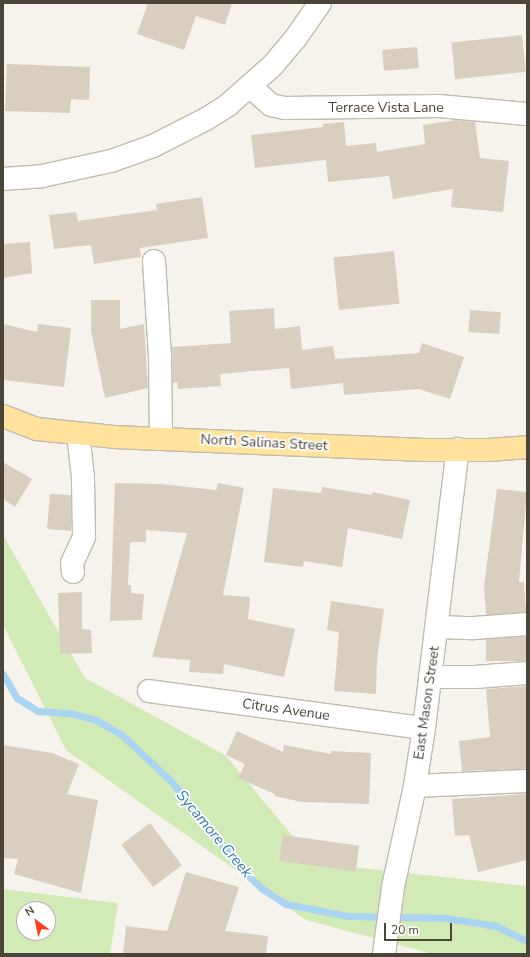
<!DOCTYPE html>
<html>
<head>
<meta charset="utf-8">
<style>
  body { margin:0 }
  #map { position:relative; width:530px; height:957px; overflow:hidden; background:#f6f3ec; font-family:"Nunito Sans",sans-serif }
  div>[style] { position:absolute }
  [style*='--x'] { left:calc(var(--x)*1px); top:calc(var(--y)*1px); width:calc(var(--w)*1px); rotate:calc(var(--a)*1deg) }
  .green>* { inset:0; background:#d2eab5 }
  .stream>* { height:7px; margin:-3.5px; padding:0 3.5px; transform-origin:3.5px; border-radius:3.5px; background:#a9d4f2 }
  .building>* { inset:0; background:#d8cfc1; transform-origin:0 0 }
  .roads { filter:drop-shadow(1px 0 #c2bbae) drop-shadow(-1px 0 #c2bbae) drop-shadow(0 1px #c2bbae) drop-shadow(0 -1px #c2bbae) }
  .minor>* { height:22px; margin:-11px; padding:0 11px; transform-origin:11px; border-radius:11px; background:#fff }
  .major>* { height:22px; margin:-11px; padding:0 11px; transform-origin:11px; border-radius:11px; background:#ffe39c }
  span { translate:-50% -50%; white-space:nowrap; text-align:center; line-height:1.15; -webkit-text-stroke:3.5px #fff; paint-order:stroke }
  .street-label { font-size:14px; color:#4b4439 }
  .water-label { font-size:15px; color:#2e7ab2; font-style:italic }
  .frame { position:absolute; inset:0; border:4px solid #4b4439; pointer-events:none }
  .north { position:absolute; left:16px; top:901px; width:40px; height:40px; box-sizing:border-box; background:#fff; border:1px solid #b7b4b0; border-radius:50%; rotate:327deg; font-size:11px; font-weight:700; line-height:16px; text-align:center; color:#4b4439 }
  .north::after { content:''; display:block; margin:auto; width:14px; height:18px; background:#fc3f1d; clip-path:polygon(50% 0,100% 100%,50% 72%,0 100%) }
  .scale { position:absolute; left:384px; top:923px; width:68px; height:18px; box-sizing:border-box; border:2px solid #4b4439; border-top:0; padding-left:5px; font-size:12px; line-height:14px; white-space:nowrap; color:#4b4439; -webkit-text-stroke:3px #fff; paint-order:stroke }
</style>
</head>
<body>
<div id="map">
  <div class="green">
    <i style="clip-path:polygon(3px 535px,85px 678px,225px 755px,315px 863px,527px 886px,527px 954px,433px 954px,306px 920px,66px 750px,3px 625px)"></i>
    <i style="clip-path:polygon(evenodd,3px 889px,118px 903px,110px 954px,3px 954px,3px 889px,24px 909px,48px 909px,48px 933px,24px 933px,24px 909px)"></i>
  </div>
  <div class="stream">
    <i style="--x:3;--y:674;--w:28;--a:60"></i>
    <i style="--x:17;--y:698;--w:25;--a:32"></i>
    <i style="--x:38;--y:711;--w:32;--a:4"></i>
    <i style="--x:70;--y:713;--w:27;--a:15"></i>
    <i style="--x:96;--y:720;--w:30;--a:30"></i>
    <i style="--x:122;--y:735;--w:66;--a:43.2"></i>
    <i style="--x:170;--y:780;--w:115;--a:51.3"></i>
    <i style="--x:242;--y:870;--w:26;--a:43"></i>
    <i style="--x:261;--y:888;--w:30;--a:33"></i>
    <i style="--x:286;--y:904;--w:62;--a:11.1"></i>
    <i style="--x:347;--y:916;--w:99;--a:1.2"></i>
    <i style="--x:446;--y:918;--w:51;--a:9.1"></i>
    <i style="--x:496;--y:926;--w:34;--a:26"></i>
  </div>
  <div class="building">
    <i style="clip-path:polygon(148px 3px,232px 3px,225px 25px,196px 16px,184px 50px,137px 34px)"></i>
    <i style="left:522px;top:35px;width:37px;height:71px;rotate:84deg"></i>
    <i style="left:417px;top:47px;width:21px;height:35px;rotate:85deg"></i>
    <i style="clip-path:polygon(7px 64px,90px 67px,89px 100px,71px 99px,70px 113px,5px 111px)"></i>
    <i style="clip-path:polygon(456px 120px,475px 122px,480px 158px,509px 161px,503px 212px,451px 207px,453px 189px,393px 199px,389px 176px,328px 182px,326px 160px,255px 168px,251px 135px,323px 127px,323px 124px,344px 122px,346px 146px,376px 143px,377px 152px,425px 144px,423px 125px)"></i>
    <i style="clip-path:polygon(202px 197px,208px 238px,140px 248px,141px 257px,94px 264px,91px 245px,54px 249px,49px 215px,76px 212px,78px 221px,157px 210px,156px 204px)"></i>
    <i style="clip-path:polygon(30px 242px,32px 273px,3px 278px,3px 244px)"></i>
    <i style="left:394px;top:251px;width:53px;height:61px;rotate:84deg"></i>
    <i style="clip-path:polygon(91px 300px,120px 300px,120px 329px,144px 324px,148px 388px,105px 398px,91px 331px)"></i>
    <i style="clip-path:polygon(274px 308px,275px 329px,300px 326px,302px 350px,333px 346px,335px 359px,419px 353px,422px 343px,464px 357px,450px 399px,419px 389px,344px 395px,343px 383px,291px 389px,289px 368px,220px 374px,221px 386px,178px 389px,177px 382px,173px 383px,172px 347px,231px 343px,229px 311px)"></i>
    <i style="left:470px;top:310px;width:31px;height:22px;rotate:4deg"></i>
    <i style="clip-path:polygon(3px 324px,37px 332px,38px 324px,71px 328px,64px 387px,3px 380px)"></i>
    <i style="clip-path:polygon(3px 462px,32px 479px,15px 507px,3px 499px)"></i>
    <i style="clip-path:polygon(115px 483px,161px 484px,216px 490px,218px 483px,244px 488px,223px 595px,250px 597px,248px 619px,295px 629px,284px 677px,224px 664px,223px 674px,189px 672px,190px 660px,152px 657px,187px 533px,146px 530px,146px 542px,130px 542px,128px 585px,131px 585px,131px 593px,144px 594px,142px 620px,110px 621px)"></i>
    <i style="clip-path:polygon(322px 487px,372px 495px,373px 492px,410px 500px,402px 539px,348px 528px,342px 567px,304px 561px,303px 567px,264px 562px,273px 488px,321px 493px)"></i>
    <i style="clip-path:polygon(497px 489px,527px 492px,519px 582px,524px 582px,526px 612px,486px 615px,484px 586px)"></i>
    <i style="clip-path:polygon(50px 494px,71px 495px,71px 531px,47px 529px)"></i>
    <i style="clip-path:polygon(82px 592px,82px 629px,91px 630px,92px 653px,60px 654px,58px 593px)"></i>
    <i style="clip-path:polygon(331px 601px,384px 609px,377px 659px,376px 694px,334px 691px,339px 632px,327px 630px)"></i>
    <i style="left:527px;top:637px;width:24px;height:41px;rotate:90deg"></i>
    <i style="clip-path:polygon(527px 686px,527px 769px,462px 771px,459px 741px,490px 737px,486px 689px)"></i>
    <i style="clip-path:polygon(237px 731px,283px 752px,284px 745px,331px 754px,331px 751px,371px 753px,369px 804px,302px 802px,274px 796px,275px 794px,238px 778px,245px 764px,226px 755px)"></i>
    <i style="clip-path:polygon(3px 745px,52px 753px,79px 764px,67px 794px,98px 800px,81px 893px,14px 874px,18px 859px,3px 858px)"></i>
    <i style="clip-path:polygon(527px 794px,527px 860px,478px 872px,469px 835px,455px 836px,452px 799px)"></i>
    <i style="left:150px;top:823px;width:53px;height:36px;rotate:53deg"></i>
    <i style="left:283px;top:835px;width:77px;height:26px;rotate:8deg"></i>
    <i style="clip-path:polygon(186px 872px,239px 887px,225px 931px,268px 936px,266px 954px,123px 954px,126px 926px,167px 931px)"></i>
  </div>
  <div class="roads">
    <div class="minor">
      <i style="--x:251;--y:87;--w:27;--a:42"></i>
      <i style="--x:271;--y:105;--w:14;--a:12"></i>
      <i style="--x:285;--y:108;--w:154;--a:-0.7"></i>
      <i style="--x:439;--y:106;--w:88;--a:5.2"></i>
      <i style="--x:3;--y:179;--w:39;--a:-4"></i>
      <i style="--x:42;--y:176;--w:71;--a:-12.3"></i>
      <i style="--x:111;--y:161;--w:45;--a:-19.7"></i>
      <i style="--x:153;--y:146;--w:59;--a:-27"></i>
      <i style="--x:206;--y:119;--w:26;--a:-32"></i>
      <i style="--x:228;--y:105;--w:60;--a:-41.6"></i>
      <i style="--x:273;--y:65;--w:34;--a:-50"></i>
      <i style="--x:295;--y:39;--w:44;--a:-55.2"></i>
      <i style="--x:154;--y:261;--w:95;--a:86.4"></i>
      <i style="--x:160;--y:356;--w:83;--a:89.3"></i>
      <i style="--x:73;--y:572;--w:9;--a:-96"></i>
      <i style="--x:72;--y:563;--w:29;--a:-65"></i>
      <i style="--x:84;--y:537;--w:60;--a:-91"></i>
      <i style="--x:83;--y:477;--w:43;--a:-96.6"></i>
      <i style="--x:437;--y:627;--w:37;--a:2"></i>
      <i style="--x:474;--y:628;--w:53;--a:-4.3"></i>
      <i style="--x:430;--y:677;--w:45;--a:0"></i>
      <i style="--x:475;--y:677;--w:52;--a:-4.4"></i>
      <i style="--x:149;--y:691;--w:277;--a:7.7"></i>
      <i style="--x:415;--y:786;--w:112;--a:-2.6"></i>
      <i style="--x:384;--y:954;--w:68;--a:-82.3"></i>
      <i style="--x:393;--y:887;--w:103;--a:-77.7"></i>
      <i style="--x:415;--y:786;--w:59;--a:-81.2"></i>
      <i style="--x:424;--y:728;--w:281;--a:-83.1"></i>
    </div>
    <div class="major">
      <i style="--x:3;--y:416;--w:36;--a:21"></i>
      <i style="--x:37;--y:429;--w:77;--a:5.9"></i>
      <i style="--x:114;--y:437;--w:311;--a:2.4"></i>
      <i style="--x:425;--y:450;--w:63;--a:0"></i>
      <i style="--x:488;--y:450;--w:39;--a:-4"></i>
    </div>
  </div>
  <div class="street-label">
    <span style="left:386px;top:108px">Terrace Vista Lane</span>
    <span style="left:264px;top:443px;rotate:3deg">North Salinas Street</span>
    <span style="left:427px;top:703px;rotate:-82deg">East Mason Street</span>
    <span style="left:286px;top:710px;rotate:8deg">Citrus Avenue</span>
  </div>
  <div class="water-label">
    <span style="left:214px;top:834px;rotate:50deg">Sycamore Creek</span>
  </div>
  <div class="frame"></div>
  <div class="north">N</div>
  <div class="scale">20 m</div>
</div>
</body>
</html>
